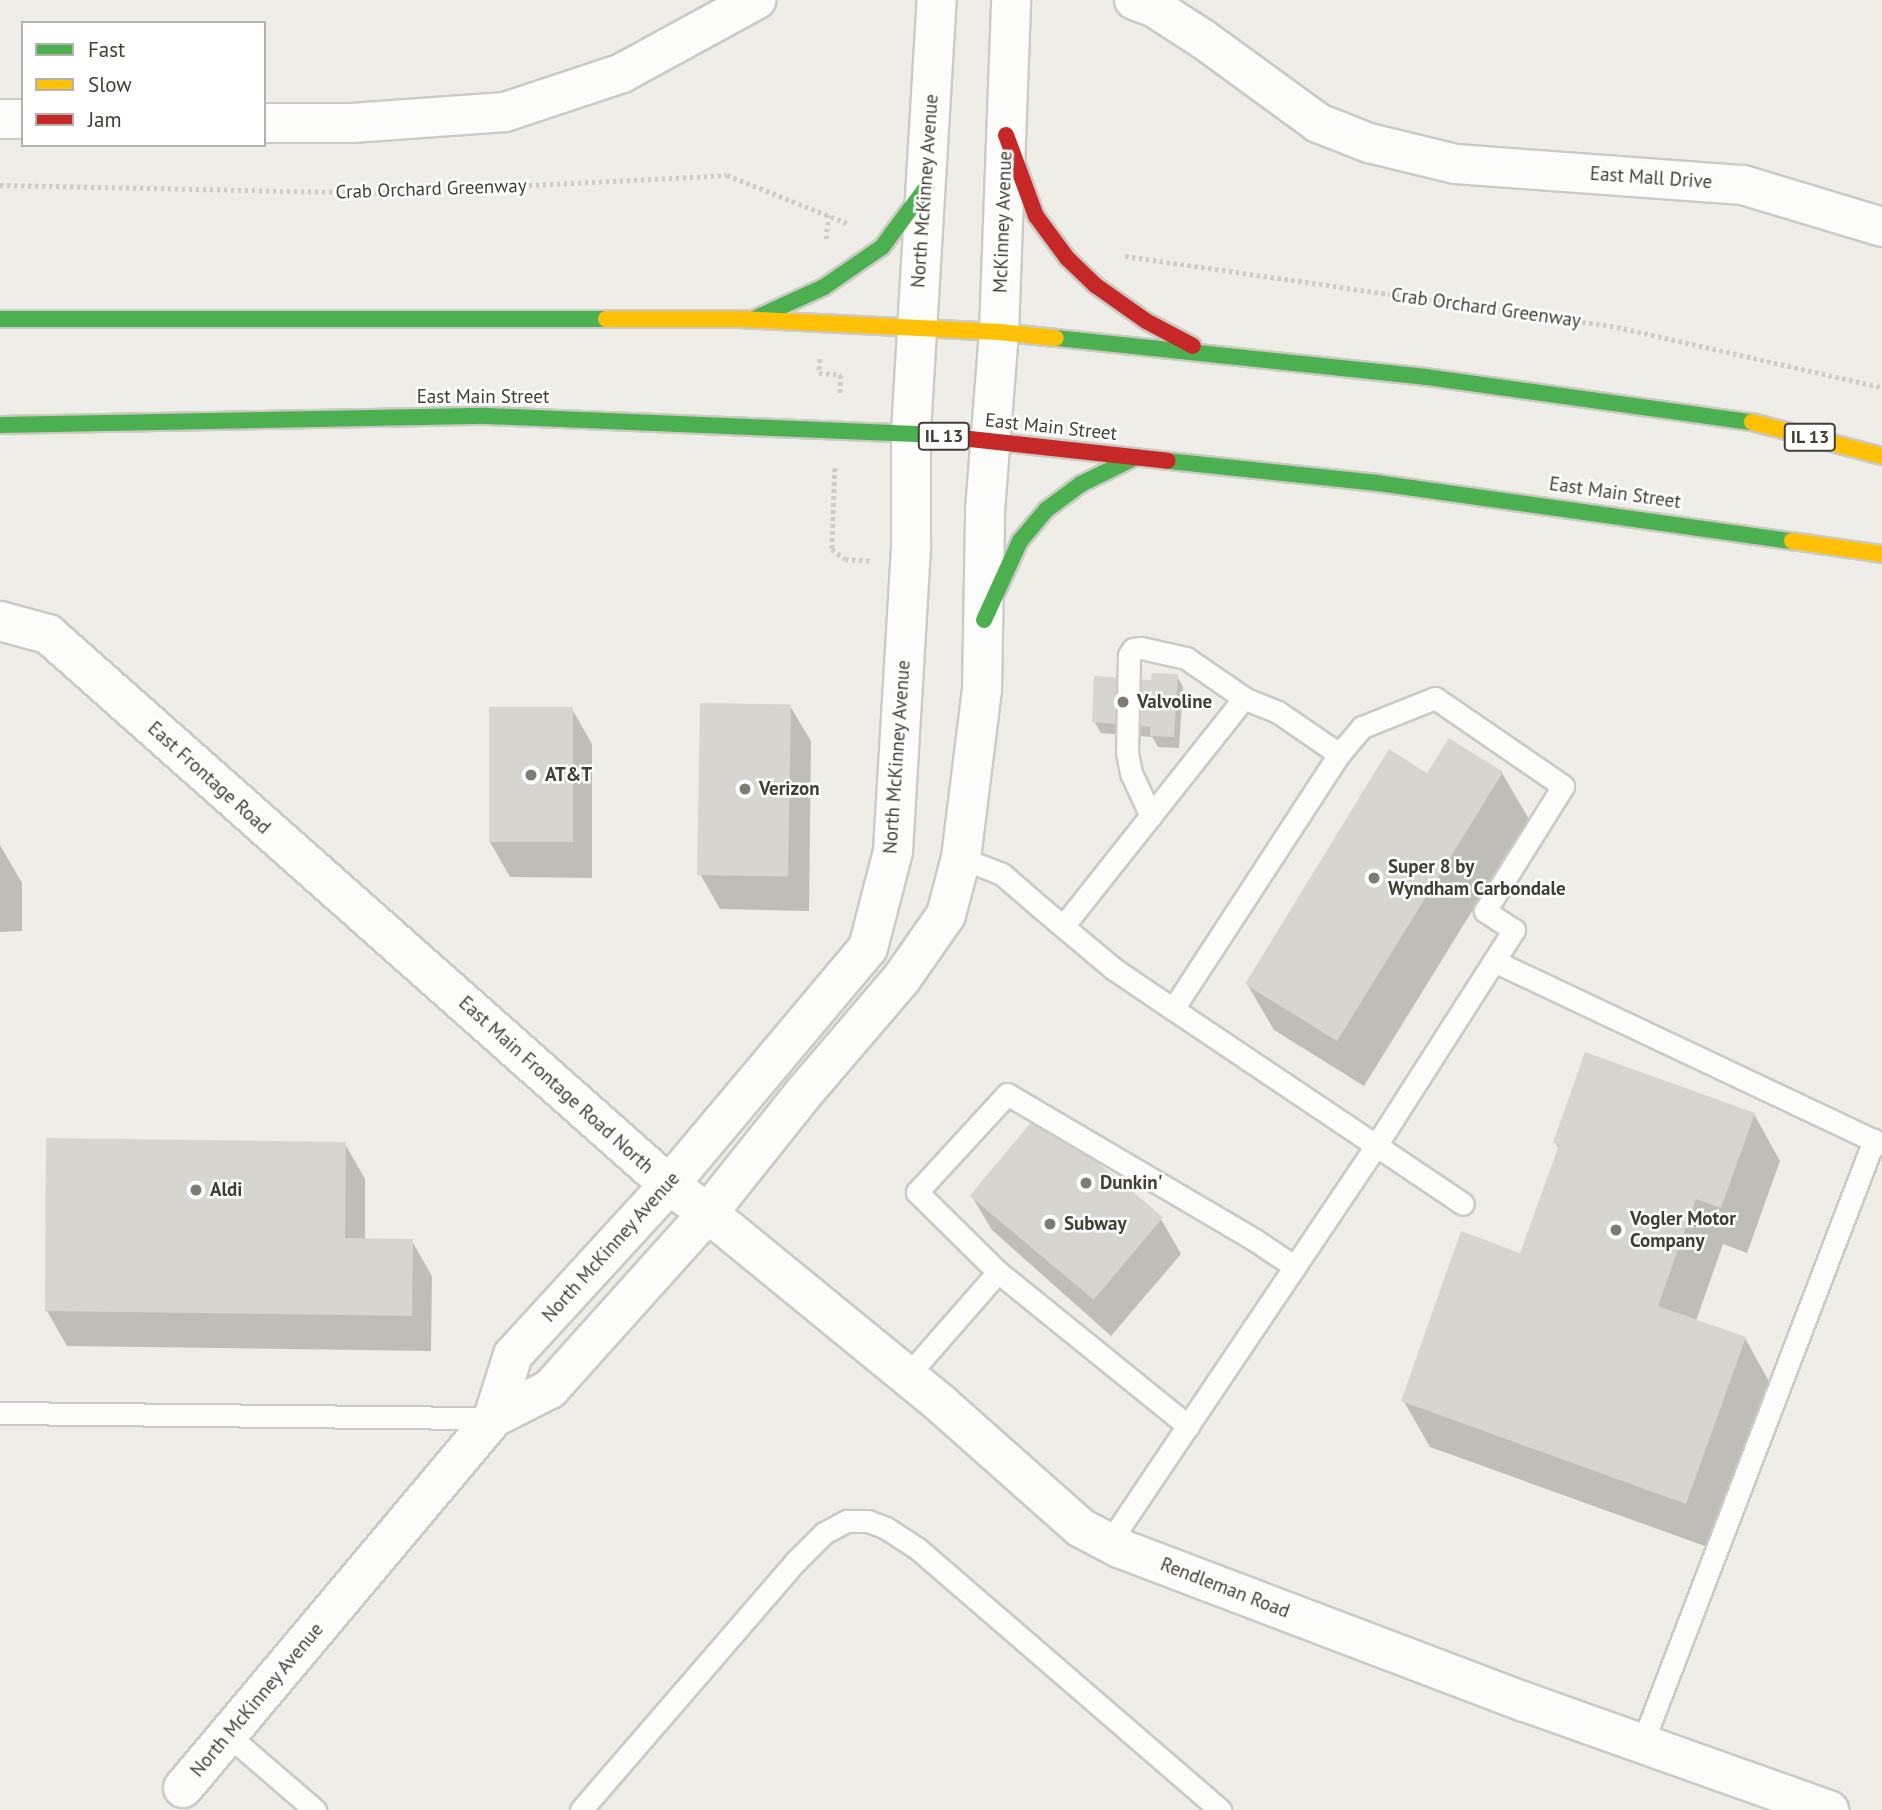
<!DOCTYPE html>
<html>
<head>
<meta charset="utf-8">
<style>
  body { margin:0 }
  #map { position:relative; width:1882px; height:1810px; overflow:hidden; background:#eeede7; font-family:"PT Sans",sans-serif }
  div>[style] { position:absolute }
  [style*='--x'] { left:calc(var(--x)*1px); top:calc(var(--y)*1px); width:calc(var(--w)*1px); rotate:calc(var(--a)*1deg) }
  .shadow>* { inset:0; background:#0003 }
  .building>* { inset:0; background:#d7d5d0; transform-origin:0 0 }
  .path>* { height:4.5px; margin-top:-2.25px; transform-origin:0; background:repeating-linear-gradient(90deg,#cfcdc9 0 3.5px,transparent 0 7px) }
  .roads { filter:drop-shadow(2px 0 #cccac5) drop-shadow(-2px 0 #cccac5) drop-shadow(0 2px #cccac5) drop-shadow(0 -2px #cccac5) }
  .lane>* { height:21px; margin:-10.5px; padding:0 10.5px; transform-origin:10.5px; border-radius:10.5px; background:#fcfcfb }
  .street>* { height:38px; margin:-19px; padding:0 19px; transform-origin:19px; border-radius:19px; background:#fcfcfb }
  .fast>* { height:16px; margin:-8px; padding:0 8px; transform-origin:8px; border-radius:8px; background:#4caf50 }
  .slow>* { height:16px; margin:-8px; padding:0 8px; transform-origin:8px; border-radius:8px; background:#ffc107 }
  .jam>* { height:16px; margin:-8px; padding:0 8px; transform-origin:8px; border-radius:8px; background:#c62828 }
  .dots>* { width:19px; height:19px; translate:-50% -50%; box-sizing:border-box; border:4px solid #fff; border-radius:50% }
  span { translate:-50% -50%; white-space:nowrap; text-align:center; line-height:1.15; -webkit-text-stroke:5px #fff; paint-order:stroke }
  .shield-label span { padding:2px 5px; background:#fff; border:2px solid; border-radius:5px; -webkit-text-stroke-width:0 }
  .shield-label { font-size:18px; color:#433e34; font-weight:700 }
  .street-label { font-size:19px; color:#433e34 }
  .poi-label { font-size:19px; color:#433e34; font-weight:700 }
  .left { translate:0 -50%; text-align:left }
  .legend { position:absolute; left:21px; top:21px; width:245px; height:126px; box-sizing:border-box; background:#fff; border:2px solid #b4b2ae; margin:0; padding:9px 12px; list-style:none; font-size:21px; color:#433e34 }
  .legend li { display:flex; align-items:center; gap:14px; height:35px }
  .legend b { width:35px; border:2px solid #b4b2ae }
</style>
</head>
<body>
<div id="map">
  <div class="shadow">
    <i style="clip-path:polygon(1177px 676px,1183px 687px,1179px 748px,1158px 747px,1152px 737px,1101px 733px,1094px 721px)"></i>
    <i style="clip-path:polygon(790px 706px,811px 741px,809px 911px,720px 909px,700px 874px)"></i>
    <i style="clip-path:polygon(572px 709px,592px 744px,592px 878px,510px 877px,490px 842px)"></i>
    <i style="clip-path:polygon(1502px 773px,1529px 819px,1364px 1086px,1274px 1030px,1247px 984px)"></i>
    <i style="clip-path:polygon(0 845px,22px 883px,22px 931px,0 932px)"></i>
    <i style="clip-path:polygon(1754px 1114px,1780px 1161px,1747px 1253px,1723px 1244px,1696px 1321px,1745px 1338px,1771px 1385px,1713px 1549px,1430px 1447px,1403px 1400px,1522px 1255px,1559px 1150px,1555px 1142px)"></i>
    <i style="clip-path:polygon(345px 1144px,365px 1179px,365px 1240px,412px 1241px,432px 1276px,431px 1351px,67px 1346px,47px 1311px)"></i>
    <i style="clip-path:polygon(971px 1195px,1161px 1219px,1181px 1254px,1111px 1336px,992px 1230px)"></i>
  </div>
  <div class="building">
    <i style="clip-path:polygon(1152px 673px,1178px 674px,1174px 737px,1150px 736px,1150px 727px,1092px 722px,1094px 676px,1151px 680px)"></i>
    <i style="left:700px;top:703px;width:91px;height:172px;rotate:1deg"></i>
    <i style="left:489px;top:707px;width:84px;height:135px"></i>
    <i style="clip-path:polygon(1449px 738px,1503px 772px,1337px 1041px,1245px 984px,1389px 749px,1427px 773px)"></i>
    <i style="clip-path:polygon(1585px 1052px,1755px 1113px,1721px 1208px,1696px 1199px,1658px 1306px,1746px 1337px,1686px 1504px,1401px 1401px,1461px 1231px,1520px 1253px,1559px 1145px,1553px 1143px)"></i>
    <i style="left:1039px;top:1113px;width:162px;height:108px;rotate:40deg"></i>
    <i style="clip-path:polygon(46px 1138px,346px 1142px,345px 1238px,413px 1239px,412px 1316px,45px 1311px)"></i>
  </div>
  <div class="path">
    <i style="--x:0;--y:185;--w:375;--a:1.2"></i>
    <i style="--x:375;--y:193;--w:352;--a:-2.9"></i>
    <i style="--x:727;--y:175;--w:129;--a:21.8"></i>
    <i style="--x:826;--y:239;--w:24;--a:-85"></i>
    <i style="--x:1125;--y:256;--w:497;--a:8.2"></i>
    <i style="--x:1617;--y:327;--w:272;--a:12.8"></i>
    <i style="--x:820;--y:359;--w:14;--a:94"></i>
    <i style="--x:819;--y:373;--w:22;--a:5"></i>
    <i style="--x:841;--y:375;--w:18;--a:93"></i>
    <i style="--x:835;--y:468;--w:81;--a:92.1"></i>
    <i style="--x:832;--y:549;--w:16;--a:38"></i>
    <i style="--x:845;--y:559;--w:27;--a:4"></i>
  </div>
  <div class="roads">
    <div class="lane">
      <i style="--x:1151;--y:816;--w:47;--a:-114.9"></i>
      <i style="--x:1131;--y:773;--w:21;--a:-101"></i>
      <i style="--x:1127;--y:752;--w:97;--a:-88.8"></i>
      <i style="--x:1129;--y:655;--w:7;--a:-56"></i>
      <i style="--x:1133;--y:649;--w:8;--a:-7"></i>
      <i style="--x:1141;--y:648;--w:46;--a:12.5"></i>
      <i style="--x:1186;--y:658;--w:70;--a:34.6"></i>
      <i style="--x:961;--y:858;--w:44;--a:21.3"></i>
      <i style="--x:1002;--y:874;--w:50;--a:41"></i>
      <i style="--x:1040;--y:907;--w:97;--a:40"></i>
      <i style="--x:1114;--y:969;--w:71;--a:34.1"></i>
      <i style="--x:1173;--y:1009;--w:304;--a:-56.9"></i>
      <i style="--x:1339;--y:754;--w:74;--a:-145.5"></i>
      <i style="--x:1278;--y:712;--w:37;--a:-158"></i>
      <i style="--x:1244;--y:698;--w:291;--a:128.4"></i>
      <i style="--x:1494;--y:961;--w:429;--a:25.3"></i>
      <i style="--x:1173;--y:1009;--w:349;--a:33.9"></i>
      <i style="--x:998;--y:1272;--w:245;--a:39"></i>
      <i style="--x:907;--y:1376;--w:138;--a:-48.8"></i>
      <i style="--x:998;--y:1272;--w:114;--a:-135.4"></i>
      <i style="--x:917;--y:1192;--w:133;--a:-47.4"></i>
      <i style="--x:1007;--y:1094;--w:288;--a:30.5"></i>
      <i style="--x:1255;--y:1240;--w:48;--a:34"></i>
      <i style="--x:0;--y:1413;--w:493;--a:0.6"></i>
      <i style="--x:1109;--y:1543;--w:477;--a:-56.1"></i>
      <i style="--x:1375;--y:1147;--w:258;--a:-57.4"></i>
      <i style="--x:1514;--y:930;--w:35;--a:-147"></i>
      <i style="--x:1485;--y:911;--w:147;--a:-58"></i>
      <i style="--x:1563;--y:786;--w:155;--a:-145.5"></i>
      <i style="--x:1435;--y:698;--w:79;--a:158.3"></i>
      <i style="--x:1362;--y:727;--w:35;--a:130"></i>
      <i style="--x:228;--y:1735;--w:115;--a:40.8"></i>
      <i style="--x:1642;--y:1744;--w:647;--a:-68.99"></i>
      <i style="--x:581;--y:1810;--w:329;--a:-49.2"></i>
      <i style="--x:796;--y:1561;--w:40;--a:-45"></i>
      <i style="--x:824;--y:1533;--w:26;--a:-28"></i>
      <i style="--x:847;--y:1521;--w:21;--a:0"></i>
      <i style="--x:868;--y:1521;--w:19;--a:21"></i>
      <i style="--x:886;--y:1528;--w:38;--a:33"></i>
      <i style="--x:918;--y:1549;--w:399;--a:40.8"></i>
    </div>
    <div class="street">
      <i style="--x:1134;--y:0;--w:22;--a:21"></i>
      <i style="--x:1155;--y:8;--w:57;--a:32.9"></i>
      <i style="--x:1203;--y:39;--w:142;--a:36.1"></i>
      <i style="--x:1318;--y:123;--w:55;--a:21.4"></i>
      <i style="--x:1369;--y:143;--w:89;--a:13.6"></i>
      <i style="--x:1456;--y:164;--w:288;--a:4.2"></i>
      <i style="--x:1743;--y:185;--w:145;--a:16.8"></i>
      <i style="--x:0;--y:119;--w:23;--a:0"></i>
      <i style="--x:264;--y:123;--w:88;--a:0"></i>
      <i style="--x:352;--y:123;--w:153;--a:-4.1"></i>
      <i style="--x:505;--y:112;--w:123;--a:-18.4"></i>
      <i style="--x:622;--y:73;--w:153;--a:-28.6"></i>
      <i style="--x:0;--y:621;--w:50;--a:15.2"></i>
      <i style="--x:48;--y:634;--w:830;--a:41.58"></i>
      <i style="--x:669;--y:1185;--w:48;--a:35.7"></i>
      <i style="--x:708;--y:1213;--w:300;--a:39.3"></i>
      <i style="--x:940;--y:1403;--w:188;--a:41.6"></i>
      <i style="--x:1081;--y:1528;--w:43;--a:27.8"></i>
      <i style="--x:1119;--y:1548;--w:434;--a:20.8"></i>
      <i style="--x:1525;--y:1702;--w:323;--a:19.6"></i>
      <i style="--x:493;--y:1418;--w:66;--a:-72.4"></i>
      <i style="--x:513;--y:1355;--w:231;--a:-47.5"></i>
      <i style="--x:669;--y:1185;--w:309;--a:-50"></i>
      <i style="--x:868;--y:948;--w:100;--a:-75.5"></i>
      <i style="--x:893;--y:851;--w:308;--a:-86.6"></i>
      <i style="--x:911;--y:544;--w:112;--a:-90"></i>
      <i style="--x:911;--y:432;--w:433;--a:-86.6"></i>
      <i style="--x:183;--y:1788;--w:483;--a:-50"></i>
      <i style="--x:493;--y:1418;--w:64;--a:-27"></i>
      <i style="--x:550;--y:1389;--w:237;--a:-48.1"></i>
      <i style="--x:708;--y:1213;--w:152;--a:-51.4"></i>
      <i style="--x:803;--y:1094;--w:153;--a:-49.5"></i>
      <i style="--x:902;--y:978;--w:77;--a:-55.1"></i>
      <i style="--x:946;--y:915;--w:59;--a:-75.3"></i>
      <i style="--x:961;--y:858;--w:169;--a:-82.9"></i>
      <i style="--x:982;--y:690;--w:180;--a:-89"></i>
      <i style="--x:985;--y:510;--w:179;--a:-85.5"></i>
      <i style="--x:999;--y:332;--w:332;--a:-87.9"></i>
    </div>
    <div class="fast">
      <i style="--x:756;--y:318;--w:75;--a:-24.5"></i>
      <i style="--x:824;--y:287;--w:70;--a:-34.6"></i>
      <i style="--x:882;--y:247;--w:74;--a:-53.3"></i>
      <i style="--x:0;--y:319;--w:606;--a:0"></i>
      <i style="--x:1056;--y:338;--w:372;--a:6"></i>
      <i style="--x:1426;--y:377;--w:329;--a:7.9"></i>
      <i style="--x:0;--y:425;--w:487;--a:-1.1"></i>
      <i style="--x:487;--y:416;--w:447;--a:2.4"></i>
      <i style="--x:1168;--y:461;--w:210;--a:6"></i>
      <i style="--x:1377;--y:483;--w:419;--a:8"></i>
      <i style="--x:984;--y:620;--w:87;--a:-65.5"></i>
      <i style="--x:1020;--y:541;--w:40;--a:-50"></i>
      <i style="--x:1046;--y:510;--w:44;--a:-36.6"></i>
      <i style="--x:1081;--y:484;--w:61;--a:-26.1"></i>
    </div>
    <div class="slow">
      <i style="--x:606;--y:319;--w:134;--a:0"></i>
      <i style="--x:740;--y:319;--w:259;--a:2.9"></i>
      <i style="--x:999;--y:332;--w:57;--a:6"></i>
      <i style="--x:1752;--y:422;--w:134;--a:14.7"></i>
      <i style="--x:1792;--y:541;--w:91;--a:8.2"></i>
    </div>
    <div class="jam">
      <i style="--x:1006;--y:135;--w:86;--a:69.7"></i>
      <i style="--x:1036;--y:216;--w:52;--a:53.6"></i>
      <i style="--x:1067;--y:258;--w:39;--a:44"></i>
      <i style="--x:1095;--y:285;--w:62;--a:35.2"></i>
      <i style="--x:1146;--y:321;--w:53;--a:28"></i>
      <i style="--x:934;--y:435;--w:235;--a:6.3"></i>
    </div>
  </div>
  <div class="dots">
    <i style="left:1123px;top:702px;background:#7f7b73"></i>
    <i style="left:531px;top:775px;background:#7f7b73"></i>
    <i style="left:745px;top:789px;background:#7f7b73"></i>
    <i style="left:1374px;top:878px;background:#7f7b73"></i>
    <i style="left:1086px;top:1183px;background:#7f7b73"></i>
    <i style="left:196px;top:1190px;background:#7f7b73"></i>
    <i style="left:1050px;top:1224px;background:#7f7b73"></i>
    <i style="left:1616px;top:1230px;background:#7f7b73"></i>
  </div>
  <div class="shield-label">
    <span style="left:944px;top:436px">IL 13</span>
    <span style="left:1810px;top:437px">IL 13</span>
  </div>
  <div class="street-label">
    <span style="left:1651px;top:178px;rotate:4deg">East Mall Drive</span>
    <span style="left:431px;top:189px;rotate:-2deg">Crab Orchard Greenway</span>
    <span style="left:925px;top:191px;rotate:-86deg">North McKinney Avenue</span>
    <span style="left:1003px;top:222px;rotate:-88deg">McKinney Avenue</span>
    <span style="left:1486px;top:308px;rotate:8deg">Crab Orchard Greenway</span>
    <span style="left:483px;top:397px">East Main Street</span>
    <span style="left:1051px;top:427px;rotate:6deg">East Main Street</span>
    <span style="left:1615px;top:493px;rotate:8deg">East Main Street</span>
    <span style="left:897px;top:757px;rotate:-86deg">North McKinney Avenue</span>
    <span style="left:209px;top:778px;rotate:42deg">East Frontage Road</span>
    <span style="left:556px;top:1085px;rotate:42deg">East Main Frontage Road North</span>
    <span style="left:611px;top:1247px;rotate:-48deg">North McKinney Avenue</span>
    <span style="left:1225px;top:1588px;rotate:21deg">Rendleman Road</span>
    <span style="left:257px;top:1700px;rotate:-50deg">North McKinney Avenue</span>
  </div>
  <div class="poi-label">
    <span class="left" style="left:1137px;top:702px">Valvoline</span>
    <span class="left" style="left:545px;top:775px">AT&amp;T</span>
    <span class="left" style="left:759px;top:789px">Verizon</span>
    <span class="left" style="left:1388px;top:878px">Super 8 by<br>Wyndham Carbondale</span>
    <span class="left" style="left:1100px;top:1183px">Dunkin'</span>
    <span class="left" style="left:210px;top:1190px">Aldi</span>
    <span class="left" style="left:1630px;top:1230px">Vogler Motor<br>Company</span>
    <span class="left" style="left:1064px;top:1224px">Subway</span>
  </div>
  <ul class="legend">
  <li><b style="height:9px;background:#4caf50"></b>Fast</li>
  <li><b style="height:9px;background:#ffc107"></b>Slow</li>
  <li><b style="height:9px;background:#c62828"></b>Jam</li>
  </ul>
</div>
</body>
</html>
